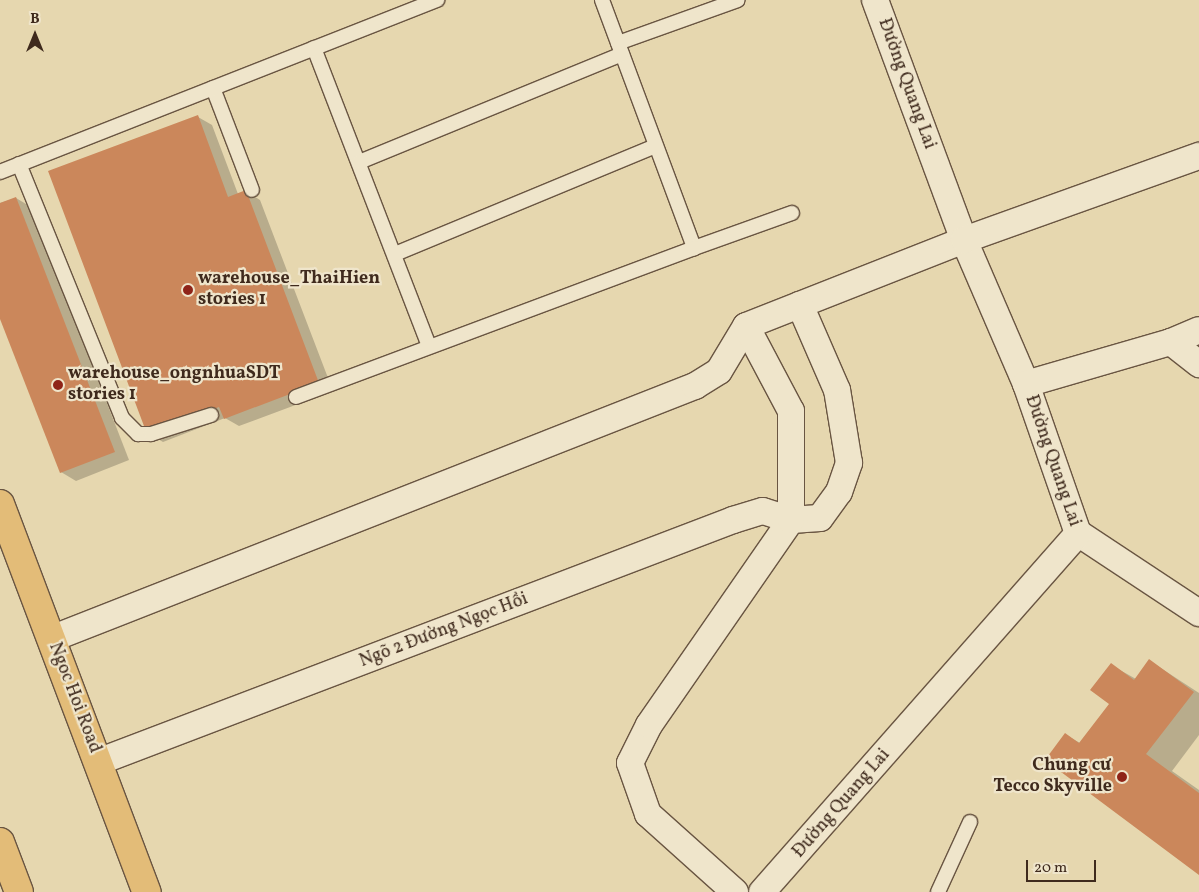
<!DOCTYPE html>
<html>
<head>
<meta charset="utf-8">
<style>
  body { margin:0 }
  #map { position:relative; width:1199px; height:892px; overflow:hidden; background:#e6d7af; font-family:Vollkorn,serif }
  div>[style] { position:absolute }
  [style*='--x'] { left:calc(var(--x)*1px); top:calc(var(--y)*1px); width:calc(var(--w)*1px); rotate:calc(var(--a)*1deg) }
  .shadow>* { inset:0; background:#0003 }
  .building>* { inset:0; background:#cb875b }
  .roads { filter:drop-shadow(1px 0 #695542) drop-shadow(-1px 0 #695542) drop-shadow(0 1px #695542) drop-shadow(0 -1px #695542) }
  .lane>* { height:14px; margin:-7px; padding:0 7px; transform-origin:7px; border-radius:7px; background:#efe5cb }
  .street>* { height:26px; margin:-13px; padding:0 13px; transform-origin:13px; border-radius:13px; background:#efe5cb }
  .highway>* { height:28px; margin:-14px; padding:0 14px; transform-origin:14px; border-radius:14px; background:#e3bc78 }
  .dots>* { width:14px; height:14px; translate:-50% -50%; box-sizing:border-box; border:2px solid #efe5cb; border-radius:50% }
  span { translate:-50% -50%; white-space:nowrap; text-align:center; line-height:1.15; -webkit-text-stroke:4.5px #efe5cb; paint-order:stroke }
  .street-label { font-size:18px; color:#3f2a1d }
  .poi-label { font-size:18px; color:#3f2a1d; font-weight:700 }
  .left { translate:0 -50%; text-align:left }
  .right { translate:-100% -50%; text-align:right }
  .north { position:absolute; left:10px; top:10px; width:50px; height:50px; -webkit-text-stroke:4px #efe5cb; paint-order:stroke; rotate:0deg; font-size:14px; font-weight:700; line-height:20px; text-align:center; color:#3f2a1d }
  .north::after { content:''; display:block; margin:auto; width:18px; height:22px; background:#3f2a1d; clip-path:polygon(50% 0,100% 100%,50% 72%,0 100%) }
  .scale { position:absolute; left:1026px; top:860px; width:70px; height:22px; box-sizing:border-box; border:2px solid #3f2a1d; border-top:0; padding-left:6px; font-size:15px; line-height:18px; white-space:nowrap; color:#3f2a1d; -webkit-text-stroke:4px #efe5cb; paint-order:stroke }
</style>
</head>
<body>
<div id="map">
  <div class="shadow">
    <i style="clip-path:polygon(198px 117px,212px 125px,238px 194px,246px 191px,260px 200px,333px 391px,239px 426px,225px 418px,163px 442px,148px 433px)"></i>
    <i style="clip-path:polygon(16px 198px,31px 207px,129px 460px,76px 481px,61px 472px,0 315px,0 203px)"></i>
    <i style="clip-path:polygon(1150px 661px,1199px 693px,1199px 735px,1172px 771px,1199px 790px,1199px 873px,1066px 735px,1080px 743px,1110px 704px,1111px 665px,1136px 679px)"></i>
  </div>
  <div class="building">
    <i style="clip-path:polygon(198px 115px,228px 197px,246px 190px,319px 383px,224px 419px,219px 407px,147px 434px,48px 171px)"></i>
    <i style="clip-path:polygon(16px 197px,115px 452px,60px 473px,0 319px,0 203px)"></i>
    <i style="clip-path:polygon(1149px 659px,1194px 692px,1146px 754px,1199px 793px,1199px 875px,1045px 760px,1065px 733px,1079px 743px,1109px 704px,1090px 690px,1111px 663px,1134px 680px)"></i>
  </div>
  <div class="roads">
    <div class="lane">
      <i style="--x:602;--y:0;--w:265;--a:69.6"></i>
      <i style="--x:694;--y:248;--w:104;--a:-19.7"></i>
      <i style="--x:618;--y:43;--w:127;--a:-19.7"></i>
      <i style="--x:314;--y:48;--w:319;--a:68.9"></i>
      <i style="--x:213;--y:88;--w:109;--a:69.1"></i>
      <i style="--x:359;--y:162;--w:284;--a:-22.3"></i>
      <i style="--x:19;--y:164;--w:274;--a:67.9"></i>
      <i style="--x:122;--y:418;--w:23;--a:45"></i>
      <i style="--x:138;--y:434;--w:13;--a:0"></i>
      <i style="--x:151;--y:434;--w:63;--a:-17.6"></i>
      <i style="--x:0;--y:172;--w:470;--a:-21.5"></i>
      <i style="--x:395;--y:254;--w:282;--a:-22.5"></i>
      <i style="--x:296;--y:397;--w:425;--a:-20.5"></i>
      <i style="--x:938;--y:892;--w:77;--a:-65.4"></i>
    </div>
    <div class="street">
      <i style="--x:875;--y:0;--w:256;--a:69.7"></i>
      <i style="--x:964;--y:240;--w:157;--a:66.7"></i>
      <i style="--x:1026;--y:384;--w:158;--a:70.8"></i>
      <i style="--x:1171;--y:342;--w:36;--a:38"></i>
      <i style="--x:1026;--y:384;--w:151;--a:-16.2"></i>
      <i style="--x:1171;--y:342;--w:30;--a:-23"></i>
      <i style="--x:1078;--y:533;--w:145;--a:33.5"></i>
      <i style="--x:51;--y:639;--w:692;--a:-21.45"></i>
      <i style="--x:695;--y:386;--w:28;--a:-32"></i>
      <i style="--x:719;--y:371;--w:52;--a:-59"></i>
      <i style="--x:746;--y:326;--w:234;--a:-21.5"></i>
      <i style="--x:964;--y:240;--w:250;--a:-19.7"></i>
      <i style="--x:98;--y:762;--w:680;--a:-20.86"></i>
      <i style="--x:733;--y:520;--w:31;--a:-17"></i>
      <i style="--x:763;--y:511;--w:29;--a:18"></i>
      <i style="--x:791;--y:520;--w:29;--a:-4"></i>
      <i style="--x:820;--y:518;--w:32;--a:-54"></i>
      <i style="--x:839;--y:492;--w:31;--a:-71"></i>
      <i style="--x:849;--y:463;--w:74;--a:-99.3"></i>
      <i style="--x:837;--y:390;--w:93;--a:-113.5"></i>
      <i style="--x:735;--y:892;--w:117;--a:-138.1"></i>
      <i style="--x:648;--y:814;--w:54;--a:-109.4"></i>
      <i style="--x:630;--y:763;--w:42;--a:-63.4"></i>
      <i style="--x:649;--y:725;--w:249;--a:-55.3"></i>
      <i style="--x:791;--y:520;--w:109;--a:-90"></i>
      <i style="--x:791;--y:411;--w:96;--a:-117.9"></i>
      <i style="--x:762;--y:892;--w:478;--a:-48.6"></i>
    </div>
    <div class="highway">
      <i style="--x:0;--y:504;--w:415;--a:69.3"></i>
      <i style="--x:0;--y:842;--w:53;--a:69.2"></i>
    </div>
  </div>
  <div class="dots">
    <i style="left:188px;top:290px;background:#8f2418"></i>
    <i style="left:58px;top:385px;background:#8f2418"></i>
    <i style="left:1122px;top:777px;background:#8f2418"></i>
  </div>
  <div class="street-label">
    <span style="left:906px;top:84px;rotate:70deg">Đường Quang Lai</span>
    <span style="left:1052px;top:461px;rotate:71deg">Đường Quang Lai</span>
    <span style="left:444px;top:631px;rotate:-21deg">Ngõ 2 Đường Ngọc Hồi</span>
    <span style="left:74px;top:698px;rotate:69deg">Ngoc Hoi Road</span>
    <span style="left:842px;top:804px;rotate:-49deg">Đường Quang Lai</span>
  </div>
  <div class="poi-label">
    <span class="left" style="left:198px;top:290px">warehouse_ThaiHien<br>stories 1</span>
    <span class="left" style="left:68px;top:385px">warehouse_ongnhuaSDT<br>stories 1</span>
    <span class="right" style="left:1112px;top:777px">Chung cư<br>Tecco Skyville</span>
  </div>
  <div class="north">B</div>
  <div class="scale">20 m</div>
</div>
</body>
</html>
